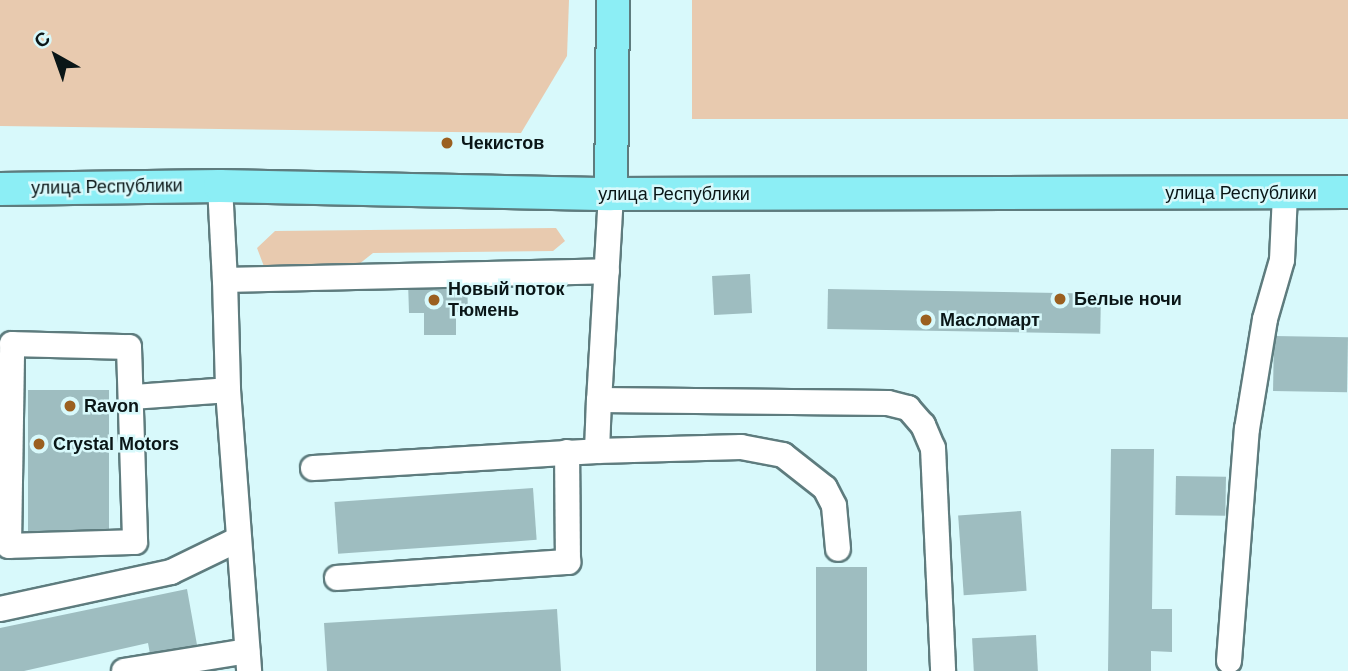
<!DOCTYPE html>
<html>
<head>
<meta charset="utf-8">
<style>
  body { margin:0 }
  #map { position:relative; width:1348px; height:671px; overflow:hidden; background:#d8f9fb; font-family:Arial,sans-serif }
  div>[style] { position:absolute }
  [style*='--x'] { left:calc(var(--x)*1px); top:calc(var(--y)*1px); width:calc(var(--w)*1px); rotate:calc(var(--a)*1deg) }
  .green>* { inset:0; background:#e8caaf; transform-origin:0 0 }
  .building>* { inset:0; background:#9ebdc0; transform-origin:0 0 }
  .roads { filter:drop-shadow(2px 0 #5e7c7e) drop-shadow(-2px 0 #5e7c7e) drop-shadow(0 2px #5e7c7e) drop-shadow(0 -2px #5e7c7e) }
  .minor>* { height:24px; margin:-12px; padding:0 12px; transform-origin:12px; border-radius:12px; background:#fff }
  .major>* { height:32px; margin:-16px; padding:0 16px; transform-origin:16px; border-radius:16px; background:#8ceef5 }
  .dots>* { width:19px; height:19px; translate:-50% -50%; box-sizing:border-box; border:4px solid #d8f9fb; border-radius:50% }
  span { translate:-50% -50%; white-space:nowrap; text-align:center; line-height:1.15; -webkit-text-stroke:5px #d8f9fb; paint-order:stroke }
  .poi-label { font-size:18px; color:#0a1617; font-weight:700 }
  .left { translate:0 -50%; text-align:left }
  .street-label { font-size:18px; color:#0a1617 }
  .north { position:absolute; left:21px; top:21px; width:70px; height:70px; -webkit-text-stroke:5px #d8f9fb; paint-order:stroke; rotate:320deg; font-size:19px; font-weight:700; line-height:28px; text-align:center; color:#0a1617 }
  .north::after { content:''; display:block; margin:auto; width:24px; height:32px; background:#0a1617; clip-path:polygon(50% 0,100% 100%,50% 72%,0 100%) }
</style>
</head>
<body>
<div id="map">
  <div class="green">
    <i style="clip-path:polygon(0 0,569px 0,567px 56px,521px 133px,0 126px)"></i>
    <i style="left:692px;top:0;width:656px;height:119px"></i>
    <i style="clip-path:polygon(556px 228px,565px 241px,553px 251px,373px 253px,344px 276px,268px 277px,257px 248px,275px 231px)"></i>
  </div>
  <div class="building">
    <i style="left:750px;top:274px;width:39px;height:38px;rotate:87deg"></i>
    <i style="clip-path:polygon(467px 281px,468px 312px,456px 312px,456px 335px,424px 335px,424px 313px,409px 313px,408px 282px)"></i>
    <i style="left:828px;top:289px;width:273px;height:40px;rotate:1deg"></i>
    <i style="left:1274px;top:336px;width:74px;height:55px;rotate:1deg"></i>
    <i style="left:28px;top:390px;width:81px;height:144px"></i>
    <i style="clip-path:polygon(1111px 449px,1154px 449px,1152px 609px,1172px 609px,1172px 652px,1151px 651px,1151px 671px,1108px 671px)"></i>
    <i style="left:1176px;top:476px;width:50px;height:39px;rotate:1deg"></i>
    <i style="left:533px;top:488px;width:52px;height:199px;rotate:86deg"></i>
    <i style="left:1021px;top:511px;width:80px;height:63px;rotate:86deg"></i>
    <i style="left:816px;top:567px;width:51px;height:104px"></i>
    <i style="clip-path:polygon(187px 589px,199px 656px,152px 665px,148px 643px,24px 671px,0 671px,0 628px)"></i>
    <i style="clip-path:polygon(557px 609px,561px 671px,327px 671px,324px 623px)"></i>
    <i style="left:1036px;top:635px;width:36px;height:64px;rotate:87deg"></i>
  </div>
  <div class="roads">
    <div class="minor">
      <i style="--x:220;--y:186;--w:94;--a:87"></i>
      <i style="--x:225;--y:280;--w:382;--a:-1.3"></i>
      <i style="--x:611;--y:194;--w:206;--a:93.3"></i>
      <i style="--x:599;--y:400;--w:289;--a:0.6"></i>
      <i style="--x:888;--y:403;--w:21;--a:14"></i>
      <i style="--x:908;--y:408;--w:23;--a:49"></i>
      <i style="--x:923;--y:425;--w:25;--a:67"></i>
      <i style="--x:933;--y:448;--w:223;--a:87.4"></i>
      <i style="--x:225;--y:280;--w:110;--a:88.4"></i>
      <i style="--x:228;--y:390;--w:282;--a:85.7"></i>
      <i style="--x:12;--y:344;--w:117;--a:1.5"></i>
      <i style="--x:129;--y:347;--w:195;--a:88.2"></i>
      <i style="--x:135;--y:542;--w:126;--a:178.2"></i>
      <i style="--x:9;--y:546;--w:202;--a:-89.1"></i>
      <i style="--x:133;--y:397;--w:95;--a:-4.2"></i>
      <i style="--x:597;--y:451;--w:144;--a:-1.6"></i>
      <i style="--x:741;--y:447;--w:43;--a:10.8"></i>
      <i style="--x:783;--y:455;--w:53;--a:38.2"></i>
      <i style="--x:825;--y:488;--w:20;--a:63"></i>
      <i style="--x:834;--y:506;--w:43;--a:84.7"></i>
      <i style="--x:313;--y:468;--w:285;--a:-3.4"></i>
      <i style="--x:597;--y:451;--w:51;--a:-87.8"></i>
      <i style="--x:337;--y:578;--w:232;--a:-4"></i>
      <i style="--x:568;--y:562;--w:110;--a:-90.5"></i>
      <i style="--x:0;--y:609;--w:175;--a:-12.2"></i>
      <i style="--x:171;--y:572;--w:73;--a:-25.9"></i>
      <i style="--x:1229;--y:661;--w:233;--a:-85.6"></i>
      <i style="--x:1247;--y:429;--w:111;--a:-80.7"></i>
      <i style="--x:1265;--y:319;--w:61;--a:-73.9"></i>
      <i style="--x:1282;--y:260;--w:67;--a:-87.4"></i>
      <i style="--x:124;--y:671;--w:125;--a:-9.2"></i>
    </div>
    <div class="major">
      <i style="--x:0;--y:189;--w:220;--a:-0.8"></i>
      <i style="--x:220;--y:186;--w:391;--a:1.2"></i>
      <i style="--x:611;--y:194;--w:737;--a:-0.16"></i>
      <i style="--x:611;--y:194;--w:194;--a:-89.4"></i>
    </div>
  </div>
  <div class="dots">
    <i style="left:447px;top:143px;background:#9b6020"></i>
    <i style="left:1060px;top:299px;background:#9b6020"></i>
    <i style="left:434px;top:300px;background:#9b6020"></i>
    <i style="left:926px;top:320px;background:#9b6020"></i>
    <i style="left:70px;top:406px;background:#9b6020"></i>
    <i style="left:39px;top:444px;background:#9b6020"></i>
  </div>
  <div class="poi-label">
    <span class="left" style="left:461px;top:143px">Чекистов</span>
    <span class="left" style="left:448px;top:300px">Новый поток<br>Тюмень</span>
    <span class="left" style="left:1074px;top:299px">Белые ночи</span>
    <span class="left" style="left:940px;top:320px">Масломарт</span>
    <span class="left" style="left:84px;top:406px">Ravon</span>
    <span class="left" style="left:53px;top:444px">Crystal Motors</span>
  </div>
  <div class="street-label">
    <span style="left:107px;top:187px;rotate:-1deg">улица Республики</span>
    <span style="left:1241px;top:193px">улица Республики</span>
    <span style="left:674px;top:194px">улица Республики</span>
  </div>
  <div class="north">С</div>
</div>
</body>
</html>
